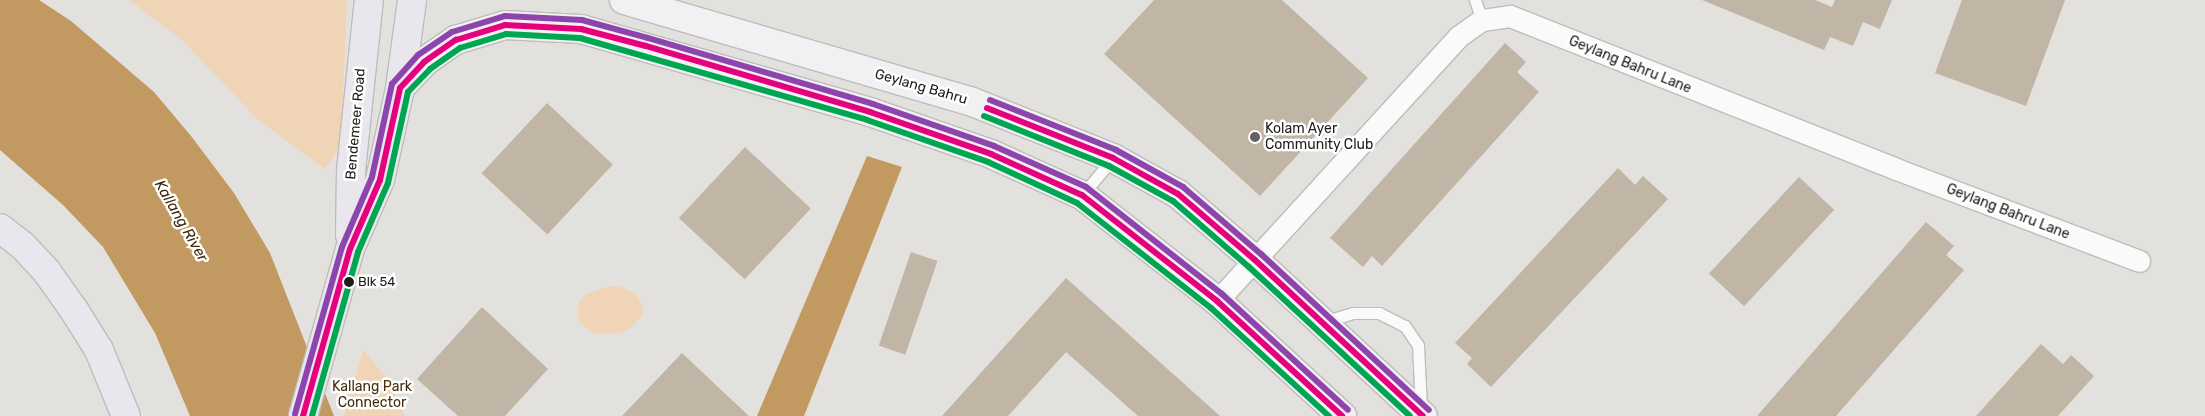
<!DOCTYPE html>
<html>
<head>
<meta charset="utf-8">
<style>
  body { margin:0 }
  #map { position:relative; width:2205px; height:416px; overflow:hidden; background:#e3e1de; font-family:Rubik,sans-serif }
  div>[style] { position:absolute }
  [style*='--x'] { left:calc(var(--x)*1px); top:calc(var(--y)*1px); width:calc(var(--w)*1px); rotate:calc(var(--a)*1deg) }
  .green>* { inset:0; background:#efd5b5 }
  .water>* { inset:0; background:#c19961 }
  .building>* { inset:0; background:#c1b5a5; transform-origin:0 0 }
  .roads { filter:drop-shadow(1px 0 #bebdbb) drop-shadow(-1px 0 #bebdbb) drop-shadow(0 1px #bebdbb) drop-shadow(0 -1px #bebdbb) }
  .lane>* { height:11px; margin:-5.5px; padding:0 5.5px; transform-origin:5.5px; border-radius:5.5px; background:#fbfafa }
  .street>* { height:21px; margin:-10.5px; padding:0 10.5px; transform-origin:10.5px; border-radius:10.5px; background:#fbfafa }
  .secondary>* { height:28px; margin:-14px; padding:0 14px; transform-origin:14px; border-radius:14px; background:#f2f0f3 }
  .primary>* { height:28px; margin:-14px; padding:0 14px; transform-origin:14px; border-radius:14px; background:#eae6ed }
  .bus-1>* { height:6px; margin:-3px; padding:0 3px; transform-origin:3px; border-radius:3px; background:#e5007d }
  .bus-2>* { height:6px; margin:-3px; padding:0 3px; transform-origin:3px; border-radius:3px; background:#00a651 }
  .bus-3>* { height:6px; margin:-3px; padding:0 3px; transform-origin:3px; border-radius:3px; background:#8e44ad }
  .dots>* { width:14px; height:14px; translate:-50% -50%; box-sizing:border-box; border:2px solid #fff; border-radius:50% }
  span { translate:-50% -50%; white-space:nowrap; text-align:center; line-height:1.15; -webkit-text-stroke:5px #fff; paint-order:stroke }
  .bus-label { font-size:13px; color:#1e1c1b }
  .left { translate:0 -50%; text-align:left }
  .street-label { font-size:14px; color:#1e1c1b }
  .poi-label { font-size:14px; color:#1e1c1b }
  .park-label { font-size:14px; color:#442d0c }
  .water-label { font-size:15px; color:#402907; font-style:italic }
</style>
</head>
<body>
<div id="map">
  <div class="green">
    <i style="clip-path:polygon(129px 0,347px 0,341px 146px,325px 169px,257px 119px,183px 41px)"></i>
    <i style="clip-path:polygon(609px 286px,621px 287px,635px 293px,643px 306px,642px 316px,632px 327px,620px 333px,592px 333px,578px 321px,578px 303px,587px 294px)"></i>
    <i style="clip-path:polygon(363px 350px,386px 377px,405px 416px,344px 416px)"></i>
  </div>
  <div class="water">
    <i style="clip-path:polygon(0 0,39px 0,71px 21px,154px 92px,191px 136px,234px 193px,270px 253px,334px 416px,190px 416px,155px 333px,103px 247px,63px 205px,0 150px)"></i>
    <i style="clip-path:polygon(867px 156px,902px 167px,804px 416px,757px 416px)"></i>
  </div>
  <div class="building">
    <i style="clip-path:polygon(1154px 0,1282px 0,1368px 78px,1260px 196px,1104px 54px)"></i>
    <i style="clip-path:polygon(1702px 0,1815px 0,1832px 7px,1835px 0,1892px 0,1880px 29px,1863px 22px,1853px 46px,1830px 37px,1824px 50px)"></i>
    <i style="clip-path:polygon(1962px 0,2065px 0,2026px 106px,1935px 73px)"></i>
    <i style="clip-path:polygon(1505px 43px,1526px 62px,1517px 72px,1539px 92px,1382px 266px,1372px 256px,1363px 267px,1330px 238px)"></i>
    <i style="left:547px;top:103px;width:90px;height:96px;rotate:43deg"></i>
    <i style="left:745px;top:147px;width:90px;height:97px;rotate:43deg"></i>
    <i style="clip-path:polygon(1618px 168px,1635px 185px,1643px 176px,1668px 199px,1491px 387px,1467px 364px,1472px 358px,1455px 343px)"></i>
    <i style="left:1799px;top:177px;width:48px;height:132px;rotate:43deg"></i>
    <i style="clip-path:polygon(1926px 222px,1954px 246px,1946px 255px,1964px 270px,1836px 416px,1757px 416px)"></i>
    <i style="left:911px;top:252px;width:28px;height:99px;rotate:19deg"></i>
    <i style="clip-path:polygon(1066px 278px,1220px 416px,1138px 416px,1066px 352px,1008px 416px,942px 416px)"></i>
    <i style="clip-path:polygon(482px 307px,548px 369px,505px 416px,458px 416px,417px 379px)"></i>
    <i style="clip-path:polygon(2041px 344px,2063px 364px,2071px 355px,2094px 376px,2058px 416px,1976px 416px)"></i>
    <i style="clip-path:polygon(682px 353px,718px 387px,749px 416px,622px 416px)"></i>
  </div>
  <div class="roads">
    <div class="lane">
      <i style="--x:1475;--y:0;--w:21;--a:71"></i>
      <i style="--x:1082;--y:195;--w:48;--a:-50"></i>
      <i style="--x:1323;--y:322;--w:31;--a:-17"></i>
      <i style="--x:1353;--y:313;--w:26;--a:0"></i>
      <i style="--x:1379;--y:313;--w:29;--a:27"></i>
      <i style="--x:1405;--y:326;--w:23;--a:56"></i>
      <i style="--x:1418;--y:345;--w:64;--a:87.3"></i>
    </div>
    <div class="street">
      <i style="--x:1217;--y:301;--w:359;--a:-47.6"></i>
      <i style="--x:1459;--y:36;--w:28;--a:-35"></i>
      <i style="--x:1482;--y:20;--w:28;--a:-8"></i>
      <i style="--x:1510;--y:16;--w:415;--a:21.6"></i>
      <i style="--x:1896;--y:169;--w:260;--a:20.7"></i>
    </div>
    <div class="secondary">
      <i style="--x:624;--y:0;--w:360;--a:16.3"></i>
      <i style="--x:970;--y:101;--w:154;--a:21.7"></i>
      <i style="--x:1113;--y:158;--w:74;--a:29"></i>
      <i style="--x:1178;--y:194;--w:101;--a:40.6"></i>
      <i style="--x:1255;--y:260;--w:229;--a:42.9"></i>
      <i style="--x:400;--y:88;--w:35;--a:-47"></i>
      <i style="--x:424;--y:62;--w:39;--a:-35"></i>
      <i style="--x:456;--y:40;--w:51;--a:-17"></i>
      <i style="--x:505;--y:25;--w:76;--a:3"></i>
      <i style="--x:581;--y:29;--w:301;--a:16"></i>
      <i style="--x:870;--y:112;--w:128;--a:19.1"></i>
      <i style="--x:991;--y:154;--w:100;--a:24.3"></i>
      <i style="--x:1082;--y:195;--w:172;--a:38.1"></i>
      <i style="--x:1217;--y:301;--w:170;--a:42.6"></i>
    </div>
    <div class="primary">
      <i style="--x:0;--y:228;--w:29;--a:38"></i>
      <i style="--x:23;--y:246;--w:35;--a:47"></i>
      <i style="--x:47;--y:272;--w:47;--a:54.6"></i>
      <i style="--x:74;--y:310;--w:47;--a:58"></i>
      <i style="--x:99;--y:350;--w:71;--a:67.8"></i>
      <i style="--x:350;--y:235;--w:65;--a:-89.1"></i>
      <i style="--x:351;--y:170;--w:171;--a:-84"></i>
      <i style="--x:303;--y:416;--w:173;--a:-74.3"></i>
      <i style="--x:350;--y:249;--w:75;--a:-66.5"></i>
      <i style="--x:380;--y:180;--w:94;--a:-77.7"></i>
      <i style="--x:400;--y:88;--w:89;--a:-82.2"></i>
    </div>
  </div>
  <div class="bus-1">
    <i style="--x:987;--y:108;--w:136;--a:21.6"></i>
    <i style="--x:1113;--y:158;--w:74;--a:29"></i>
    <i style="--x:1178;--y:194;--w:101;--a:40.6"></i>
    <i style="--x:1255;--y:260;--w:229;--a:42.9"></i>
    <i style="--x:303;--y:416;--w:173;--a:-74.3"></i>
    <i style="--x:350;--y:249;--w:75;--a:-66.5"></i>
    <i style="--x:380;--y:180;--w:94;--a:-77.7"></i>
    <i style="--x:400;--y:88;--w:35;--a:-47"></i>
    <i style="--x:424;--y:62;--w:39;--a:-35"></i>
    <i style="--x:456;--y:40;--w:51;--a:-17"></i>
    <i style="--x:505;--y:25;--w:76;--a:3"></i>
    <i style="--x:581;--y:29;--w:67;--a:14.7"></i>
    <i style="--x:646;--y:46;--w:234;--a:16.4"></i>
    <i style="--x:870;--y:112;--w:128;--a:19.1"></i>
    <i style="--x:991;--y:154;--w:100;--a:24.3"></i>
    <i style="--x:1082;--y:195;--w:172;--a:38.1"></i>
    <i style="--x:1217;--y:301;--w:170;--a:42.6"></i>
  </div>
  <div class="bus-2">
    <i style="--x:984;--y:116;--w:135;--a:21.8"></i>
    <i style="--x:1109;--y:166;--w:73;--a:28.7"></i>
    <i style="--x:1173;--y:201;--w:101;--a:41"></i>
    <i style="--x:1249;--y:267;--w:219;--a:42.8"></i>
    <i style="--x:312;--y:416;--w:170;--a:-74.3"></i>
    <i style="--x:358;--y:252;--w:75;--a:-66.5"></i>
    <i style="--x:388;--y:183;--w:93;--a:-77.6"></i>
    <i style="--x:408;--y:92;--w:32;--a:-46"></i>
    <i style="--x:430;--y:69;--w:37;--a:-35"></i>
    <i style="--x:460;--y:48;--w:48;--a:-16.9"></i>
    <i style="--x:506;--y:34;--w:74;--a:3.1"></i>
    <i style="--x:580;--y:38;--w:298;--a:15.9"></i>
    <i style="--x:867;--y:120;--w:128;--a:19.1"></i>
    <i style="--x:988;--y:162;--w:98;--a:24.7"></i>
    <i style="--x:1077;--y:203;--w:170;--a:38.1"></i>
    <i style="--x:1211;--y:308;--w:160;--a:42.5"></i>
  </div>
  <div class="bus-3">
    <i style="--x:990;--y:100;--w:136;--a:21.6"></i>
    <i style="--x:1116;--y:150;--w:77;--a:28.9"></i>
    <i style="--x:1183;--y:187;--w:103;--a:40.7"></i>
    <i style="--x:1261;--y:254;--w:229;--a:42.9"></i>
    <i style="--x:295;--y:414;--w:173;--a:-74.3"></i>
    <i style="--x:342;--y:247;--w:76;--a:-66.8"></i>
    <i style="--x:372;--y:177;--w:95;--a:-77.9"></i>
    <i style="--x:392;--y:84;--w:39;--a:-48"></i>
    <i style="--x:418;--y:55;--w:41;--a:-34.1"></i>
    <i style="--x:452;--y:32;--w:55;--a:-16.8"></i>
    <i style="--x:505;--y:16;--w:77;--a:3"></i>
    <i style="--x:582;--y:20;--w:68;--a:15.3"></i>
    <i style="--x:648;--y:38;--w:234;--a:16.3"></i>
    <i style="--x:873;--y:104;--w:128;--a:19.1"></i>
    <i style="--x:994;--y:146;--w:101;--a:24"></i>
    <i style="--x:1086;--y:187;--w:173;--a:38.2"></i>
    <i style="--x:1222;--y:294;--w:171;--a:42.6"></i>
  </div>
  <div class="dots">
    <i style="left:1255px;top:137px;background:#63615f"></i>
    <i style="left:349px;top:282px;background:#1e1c1b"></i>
  </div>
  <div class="bus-label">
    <span class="left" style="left:358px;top:282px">Blk 54</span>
  </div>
  <div class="street-label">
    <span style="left:1630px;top:65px;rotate:22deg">Geylang Bahru Lane</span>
    <span style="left:921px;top:87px;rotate:16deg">Geylang Bahru</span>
    <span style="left:356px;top:124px;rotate:-85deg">Bendemeer Road</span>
    <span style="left:2008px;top:212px;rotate:21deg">Geylang Bahru Lane</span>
  </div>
  <div class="poi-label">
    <span class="left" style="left:1265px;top:137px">Kolam Ayer<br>Community Club</span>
  </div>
  <div class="park-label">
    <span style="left:372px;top:395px">Kallang Park<br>Connector</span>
  </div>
  <div class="water-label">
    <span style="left:181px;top:221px;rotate:60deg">Kallang River</span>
  </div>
</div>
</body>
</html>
